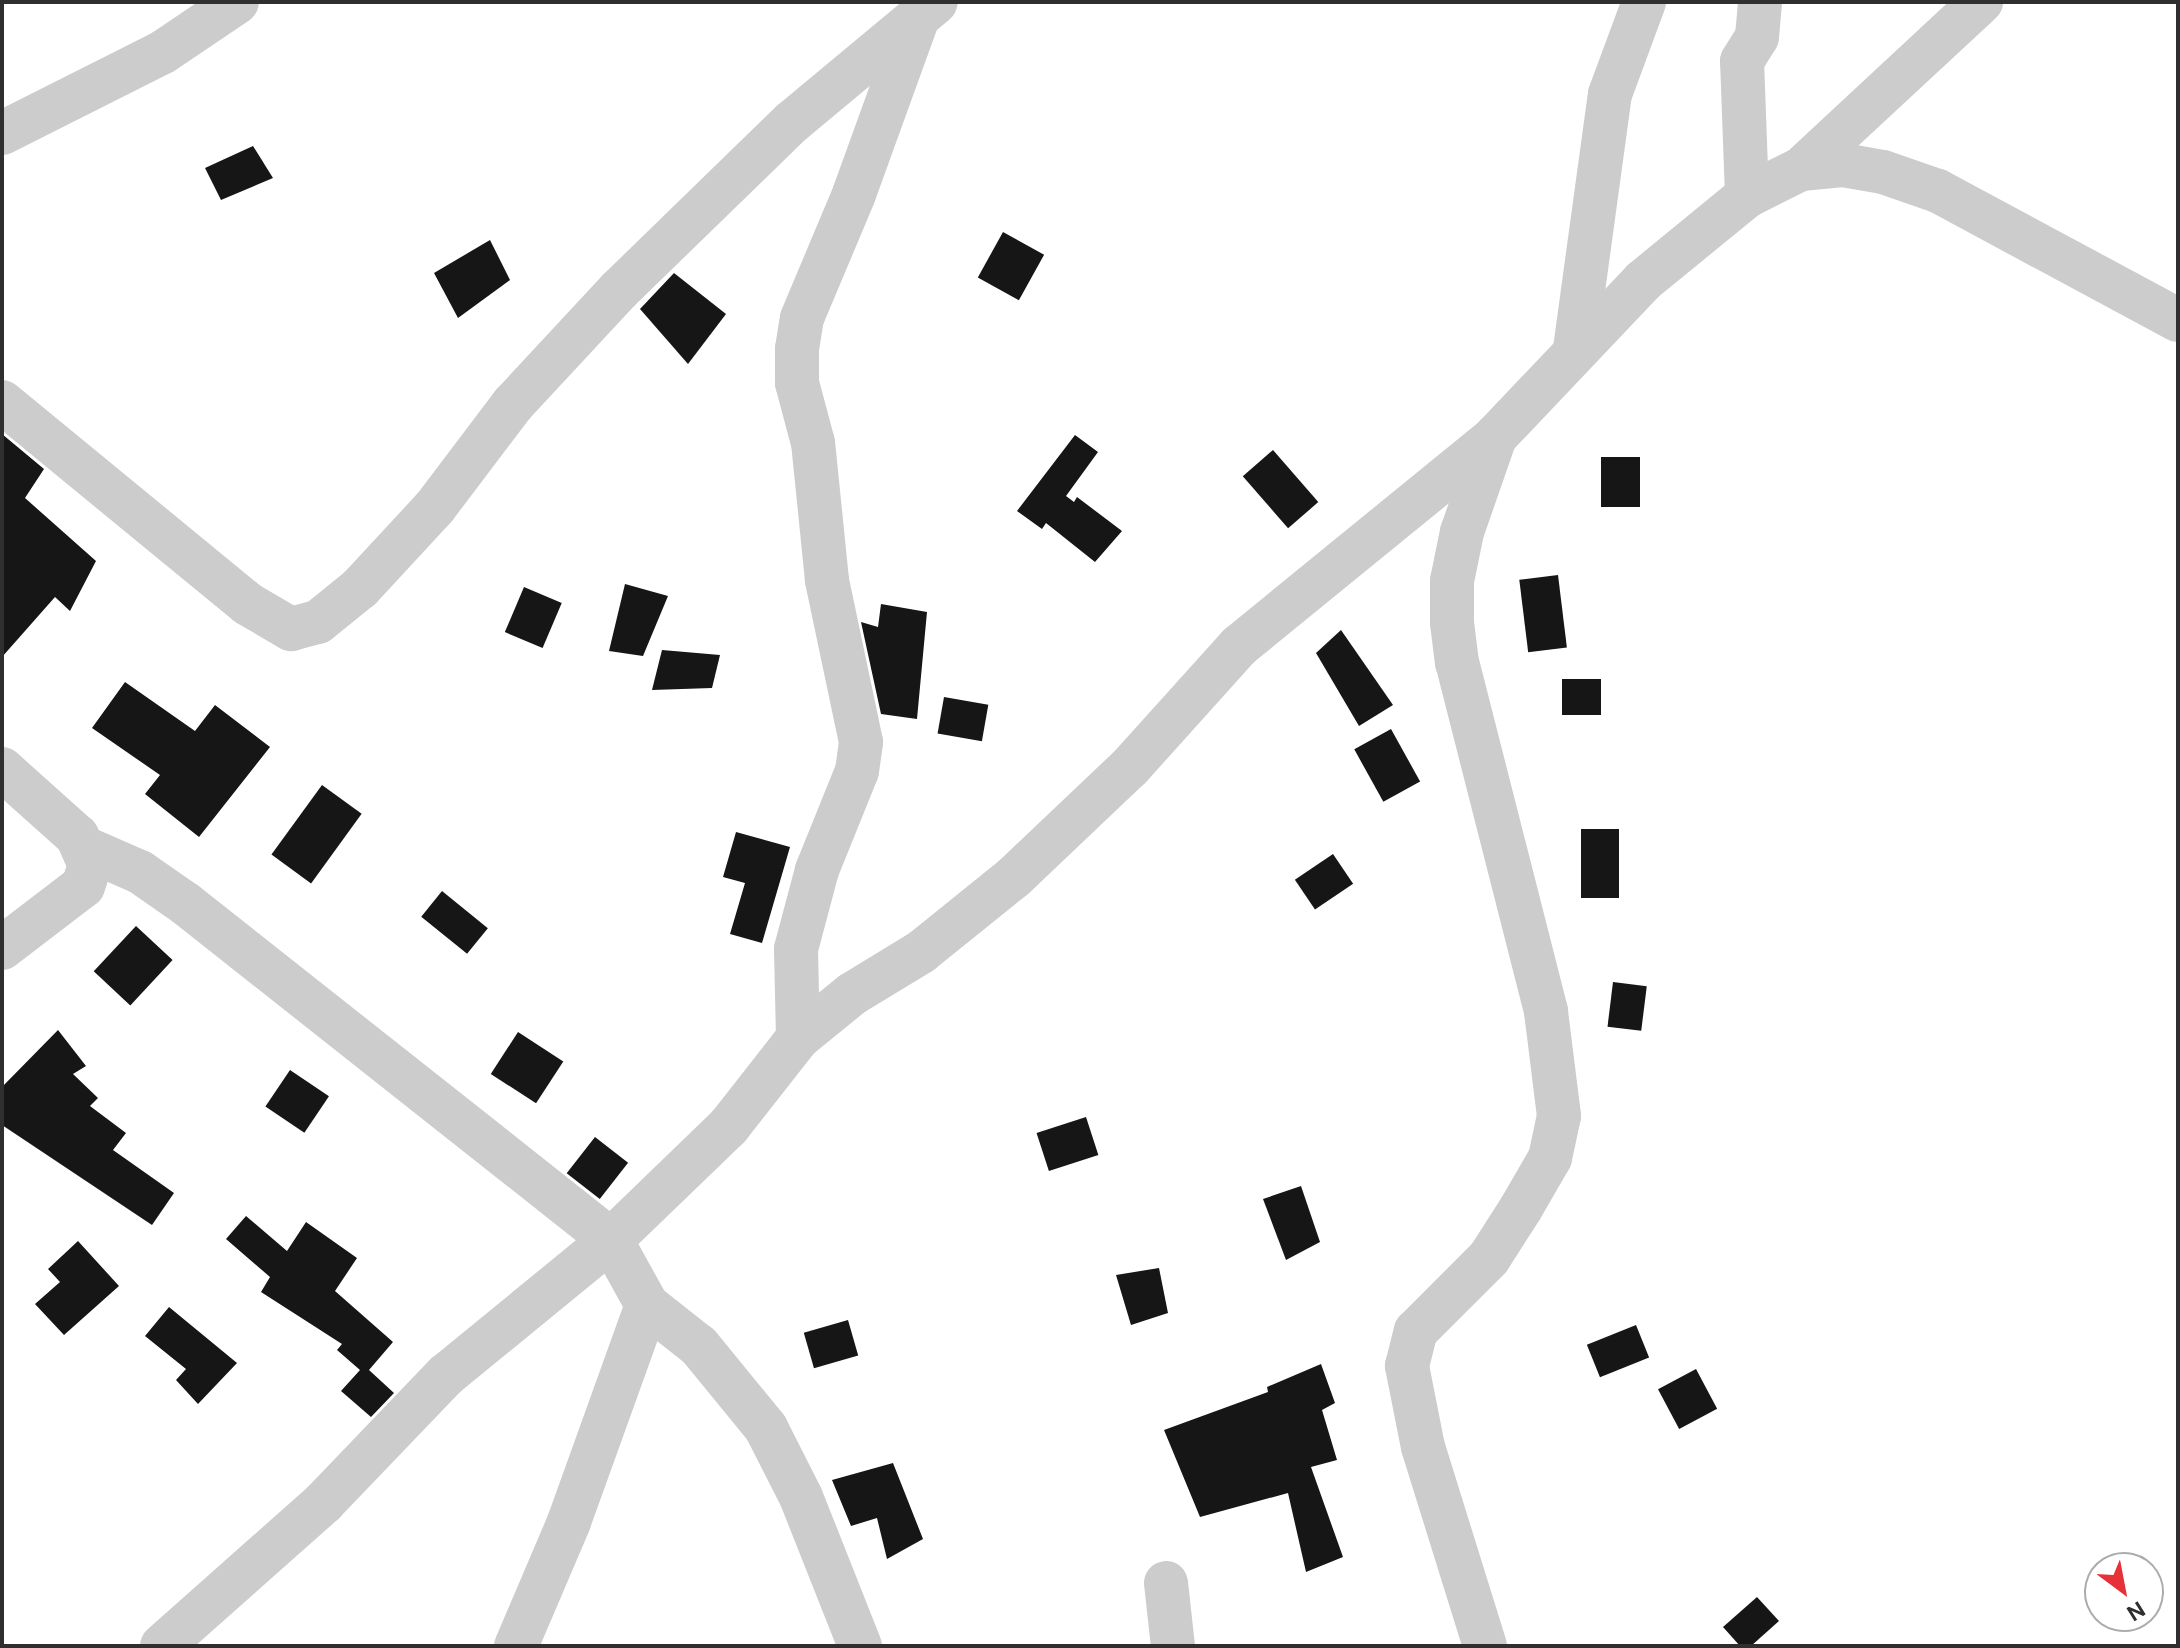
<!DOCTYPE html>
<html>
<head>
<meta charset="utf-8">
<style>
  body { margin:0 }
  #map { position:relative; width:2180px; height:1648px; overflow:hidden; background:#fff; font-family:"DM Sans",sans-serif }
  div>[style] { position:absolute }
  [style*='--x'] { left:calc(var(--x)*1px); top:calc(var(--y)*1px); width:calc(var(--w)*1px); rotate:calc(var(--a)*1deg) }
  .building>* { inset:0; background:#161616; transform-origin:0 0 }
  .minor>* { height:44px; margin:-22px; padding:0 22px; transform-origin:22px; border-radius:22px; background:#ccc }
  .tertiary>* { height:44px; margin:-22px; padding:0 22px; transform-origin:22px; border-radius:22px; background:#ccc }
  span { translate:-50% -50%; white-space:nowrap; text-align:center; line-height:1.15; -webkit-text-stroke:8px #fff; paint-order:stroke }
  .frame { position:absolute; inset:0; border:4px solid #2f2f2f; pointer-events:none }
  .north { position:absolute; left:2084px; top:1552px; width:80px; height:80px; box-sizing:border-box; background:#fff; border:2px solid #acacac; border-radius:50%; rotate:148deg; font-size:22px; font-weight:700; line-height:32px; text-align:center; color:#2f2f2f }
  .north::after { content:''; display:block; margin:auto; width:28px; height:36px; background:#e63138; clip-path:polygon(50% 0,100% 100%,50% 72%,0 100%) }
</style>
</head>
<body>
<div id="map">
  <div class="building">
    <i style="clip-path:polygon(253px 146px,273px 178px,221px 200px,205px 168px)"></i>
    <i style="left:1003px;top:232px;width:47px;height:52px;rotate:29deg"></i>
    <i style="clip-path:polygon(490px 240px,510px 280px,458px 318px,434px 273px)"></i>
    <i style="clip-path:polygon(674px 273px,726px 314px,688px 364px,640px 309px)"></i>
    <i style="clip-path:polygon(2px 434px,44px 469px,25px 498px,96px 561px,70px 611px,55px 597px,2px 657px)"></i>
    <i style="clip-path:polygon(1075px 435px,1098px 452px,1066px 496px,1074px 502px,1077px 497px,1122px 531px,1095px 562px,1046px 523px,1042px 529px,1017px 511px)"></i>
    <i style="left:1273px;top:450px;width:69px;height:40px;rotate:49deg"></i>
    <i style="left:1640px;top:457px;width:50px;height:39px;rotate:90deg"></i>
    <i style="left:1558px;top:575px;width:73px;height:39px;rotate:83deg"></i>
    <i style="clip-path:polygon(625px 584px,668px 596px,643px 656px,609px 651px)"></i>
    <i style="left:524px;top:587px;width:41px;height:49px;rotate:23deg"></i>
    <i style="clip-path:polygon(881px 604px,927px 612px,917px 719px,881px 714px,861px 622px,878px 627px)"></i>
    <i style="clip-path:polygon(1341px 630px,1393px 705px,1359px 726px,1316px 653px)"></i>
    <i style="clip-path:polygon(662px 650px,720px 655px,712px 688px,652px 690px)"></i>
    <i style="left:1562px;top:679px;width:39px;height:36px"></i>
    <i style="clip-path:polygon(125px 682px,195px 731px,215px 705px,270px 747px,199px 837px,145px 794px,160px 775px,92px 728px)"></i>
    <i style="left:944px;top:697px;width:45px;height:37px;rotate:10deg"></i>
    <i style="left:1391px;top:729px;width:60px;height:42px;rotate:61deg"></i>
    <i style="left:322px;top:785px;width:49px;height:86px;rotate:36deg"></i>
    <i style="left:1581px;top:829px;width:38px;height:69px"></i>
    <i style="clip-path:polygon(736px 832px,790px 847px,762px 943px,730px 934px,745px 883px,723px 877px)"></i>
    <i style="left:1333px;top:854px;width:36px;height:46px;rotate:56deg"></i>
    <i style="left:442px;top:891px;width:59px;height:33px;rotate:39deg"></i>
    <i style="left:136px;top:926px;width:50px;height:62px;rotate:43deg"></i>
    <i style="left:1613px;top:982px;width:34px;height:45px;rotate:7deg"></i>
    <i style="clip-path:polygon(58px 1030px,86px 1066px,73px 1074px,98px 1098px,90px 1106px,126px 1133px,113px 1150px,174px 1193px,152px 1225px,2px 1125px,2px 1087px)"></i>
    <i style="left:518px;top:1032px;width:54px;height:50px;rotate:33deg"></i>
    <i style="left:290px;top:1070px;width:47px;height:44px;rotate:34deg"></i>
    <i style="left:1086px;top:1117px;width:40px;height:52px;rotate:72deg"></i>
    <i style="left:595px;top:1137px;width:42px;height:46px;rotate:38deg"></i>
    <i style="clip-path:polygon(1301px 1186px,1320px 1242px,1286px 1260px,1263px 1199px)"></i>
    <i style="clip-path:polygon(246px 1216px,287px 1251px,306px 1222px,357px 1258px,335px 1291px,393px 1342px,369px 1370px,394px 1393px,371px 1417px,341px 1391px,360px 1370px,337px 1350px,342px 1344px,261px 1292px,270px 1277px,226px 1239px)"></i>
    <i style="clip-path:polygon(78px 1241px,119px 1286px,64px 1335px,35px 1304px,60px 1282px,48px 1269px)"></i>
    <i style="clip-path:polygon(1159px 1268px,1168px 1313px,1131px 1325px,1116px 1275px)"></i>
    <i style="clip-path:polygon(169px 1307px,237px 1363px,198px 1404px,176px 1380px,186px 1369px,145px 1336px)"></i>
    <i style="left:848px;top:1320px;width:37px;height:46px;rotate:74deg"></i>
    <i style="left:1636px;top:1325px;width:35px;height:53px;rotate:68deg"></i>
    <i style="clip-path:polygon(1321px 1364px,1335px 1403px,1322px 1410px,1337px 1460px,1311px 1467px,1343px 1557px,1306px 1572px,1288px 1493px,1200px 1517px,1164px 1430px,1268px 1392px,1267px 1387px)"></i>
    <i style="left:1696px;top:1369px;width:45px;height:43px;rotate:62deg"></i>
    <i style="clip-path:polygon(893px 1463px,923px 1539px,887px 1559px,877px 1518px,851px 1526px,832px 1480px)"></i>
    <i style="clip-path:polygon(1757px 1597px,1779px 1621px,1751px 1646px,1740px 1646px,1723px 1627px)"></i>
  </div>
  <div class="minor">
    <i style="--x:2;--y:133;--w:180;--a:-26.7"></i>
    <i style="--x:163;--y:52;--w:89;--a:-34"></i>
    <i style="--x:1801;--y:169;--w:246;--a:-42.9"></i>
    <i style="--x:1747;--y:196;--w:135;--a:-92.1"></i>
    <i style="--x:1742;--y:61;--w:28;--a:-58"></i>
    <i style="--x:1757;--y:37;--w:35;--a:-85"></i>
    <i style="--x:1575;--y:349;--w:257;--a:-82.2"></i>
    <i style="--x:1610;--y:94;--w:98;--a:-69.7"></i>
    <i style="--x:2;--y:402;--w:318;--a:39.4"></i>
    <i style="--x:248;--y:604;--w:50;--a:30.2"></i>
    <i style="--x:291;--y:629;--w:28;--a:-15"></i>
    <i style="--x:318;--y:622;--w:54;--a:-39"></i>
    <i style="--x:360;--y:588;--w:110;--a:-47.2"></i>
    <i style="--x:435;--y:507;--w:129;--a:-52.9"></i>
    <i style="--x:513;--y:404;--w:156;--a:-47.1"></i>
    <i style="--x:619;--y:290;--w:241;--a:-44.2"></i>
    <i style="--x:792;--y:122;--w:187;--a:-39.8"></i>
    <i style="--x:2;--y:769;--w:101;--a:41.8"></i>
    <i style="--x:77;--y:836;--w:32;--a:66"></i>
    <i style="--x:90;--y:865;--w:22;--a:108"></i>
    <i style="--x:83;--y:886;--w:102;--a:142.6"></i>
    <i style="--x:87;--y:849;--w:58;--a:23.5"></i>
    <i style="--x:140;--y:872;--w:56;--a:34.8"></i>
    <i style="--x:186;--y:904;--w:542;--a:38.33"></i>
    <i style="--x:611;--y:1240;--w:74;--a:61"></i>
    <i style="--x:647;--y:1305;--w:231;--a:109.8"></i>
    <i style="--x:569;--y:1522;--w:135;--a:113.1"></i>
    <i style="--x:798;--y:1038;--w:89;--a:-91.3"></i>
    <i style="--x:796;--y:949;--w:82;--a:-75.1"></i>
    <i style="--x:817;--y:870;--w:107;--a:-68"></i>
    <i style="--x:857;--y:771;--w:29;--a:-82"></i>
    <i style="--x:861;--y:742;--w:166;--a:-101.9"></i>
    <i style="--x:827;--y:580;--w:138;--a:-95.8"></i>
    <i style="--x:813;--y:443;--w:62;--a:-104.9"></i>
    <i style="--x:797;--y:383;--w:34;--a:-90"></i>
    <i style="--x:797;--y:349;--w:31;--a:-81"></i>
    <i style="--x:802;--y:318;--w:134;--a:-67.2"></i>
    <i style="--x:854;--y:194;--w:188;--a:-70.1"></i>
    <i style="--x:647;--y:1305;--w:66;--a:38.3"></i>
    <i style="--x:699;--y:1346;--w:106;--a:50.7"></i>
    <i style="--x:766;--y:1428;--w:77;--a:63.1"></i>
    <i style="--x:801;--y:1497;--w:160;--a:68.4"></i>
    <i style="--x:1166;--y:1583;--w:63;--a:83.7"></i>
    <i style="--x:1485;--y:1646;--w:208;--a:-107.3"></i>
    <i style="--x:1423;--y:1447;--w:83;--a:-101.2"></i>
    <i style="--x:1407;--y:1366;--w:36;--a:-76"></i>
    <i style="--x:1416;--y:1331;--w:103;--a:-45"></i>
    <i style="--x:1489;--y:1258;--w:59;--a:-57.4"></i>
    <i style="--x:1521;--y:1208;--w:58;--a:-59.9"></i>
    <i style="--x:1550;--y:1158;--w:43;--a:-77.9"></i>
    <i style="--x:1559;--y:1116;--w:106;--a:-97.1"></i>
    <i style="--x:1546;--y:1011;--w:359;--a:-104.3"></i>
    <i style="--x:1457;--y:663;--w:40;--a:-97.1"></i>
    <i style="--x:1452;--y:623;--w:42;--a:-90"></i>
    <i style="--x:1452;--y:581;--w:50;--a:-78.5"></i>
    <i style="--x:1462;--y:532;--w:101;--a:-70.8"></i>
  </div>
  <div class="tertiary">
    <i style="--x:162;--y:1646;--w:217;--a:-41.6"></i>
    <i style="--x:324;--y:1502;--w:176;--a:-46.2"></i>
    <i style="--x:446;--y:1375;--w:213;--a:-39.3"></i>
    <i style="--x:611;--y:1240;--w:164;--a:-44"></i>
    <i style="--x:729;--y:1126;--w:112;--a:-51.9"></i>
    <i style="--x:798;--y:1038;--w:70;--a:-39.2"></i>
    <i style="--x:852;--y:994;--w:81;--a:-31.3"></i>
    <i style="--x:921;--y:952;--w:119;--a:-38.9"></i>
    <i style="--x:1014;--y:877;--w:160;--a:-43.5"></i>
    <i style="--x:1130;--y:767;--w:163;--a:-48"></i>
    <i style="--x:1239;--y:646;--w:330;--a:-39.2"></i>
    <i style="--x:1495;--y:437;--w:215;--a:-46.5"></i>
    <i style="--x:1643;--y:281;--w:134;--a:-39.3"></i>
    <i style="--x:1747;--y:196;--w:60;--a:-26.6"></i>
    <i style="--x:1801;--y:169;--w:42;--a:-5.4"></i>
    <i style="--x:1843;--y:165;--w:41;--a:9.9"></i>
    <i style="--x:1883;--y:172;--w:58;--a:19.1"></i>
    <i style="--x:1938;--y:191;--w:272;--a:28.3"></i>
  </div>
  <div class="frame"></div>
  <div class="north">N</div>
</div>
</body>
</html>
